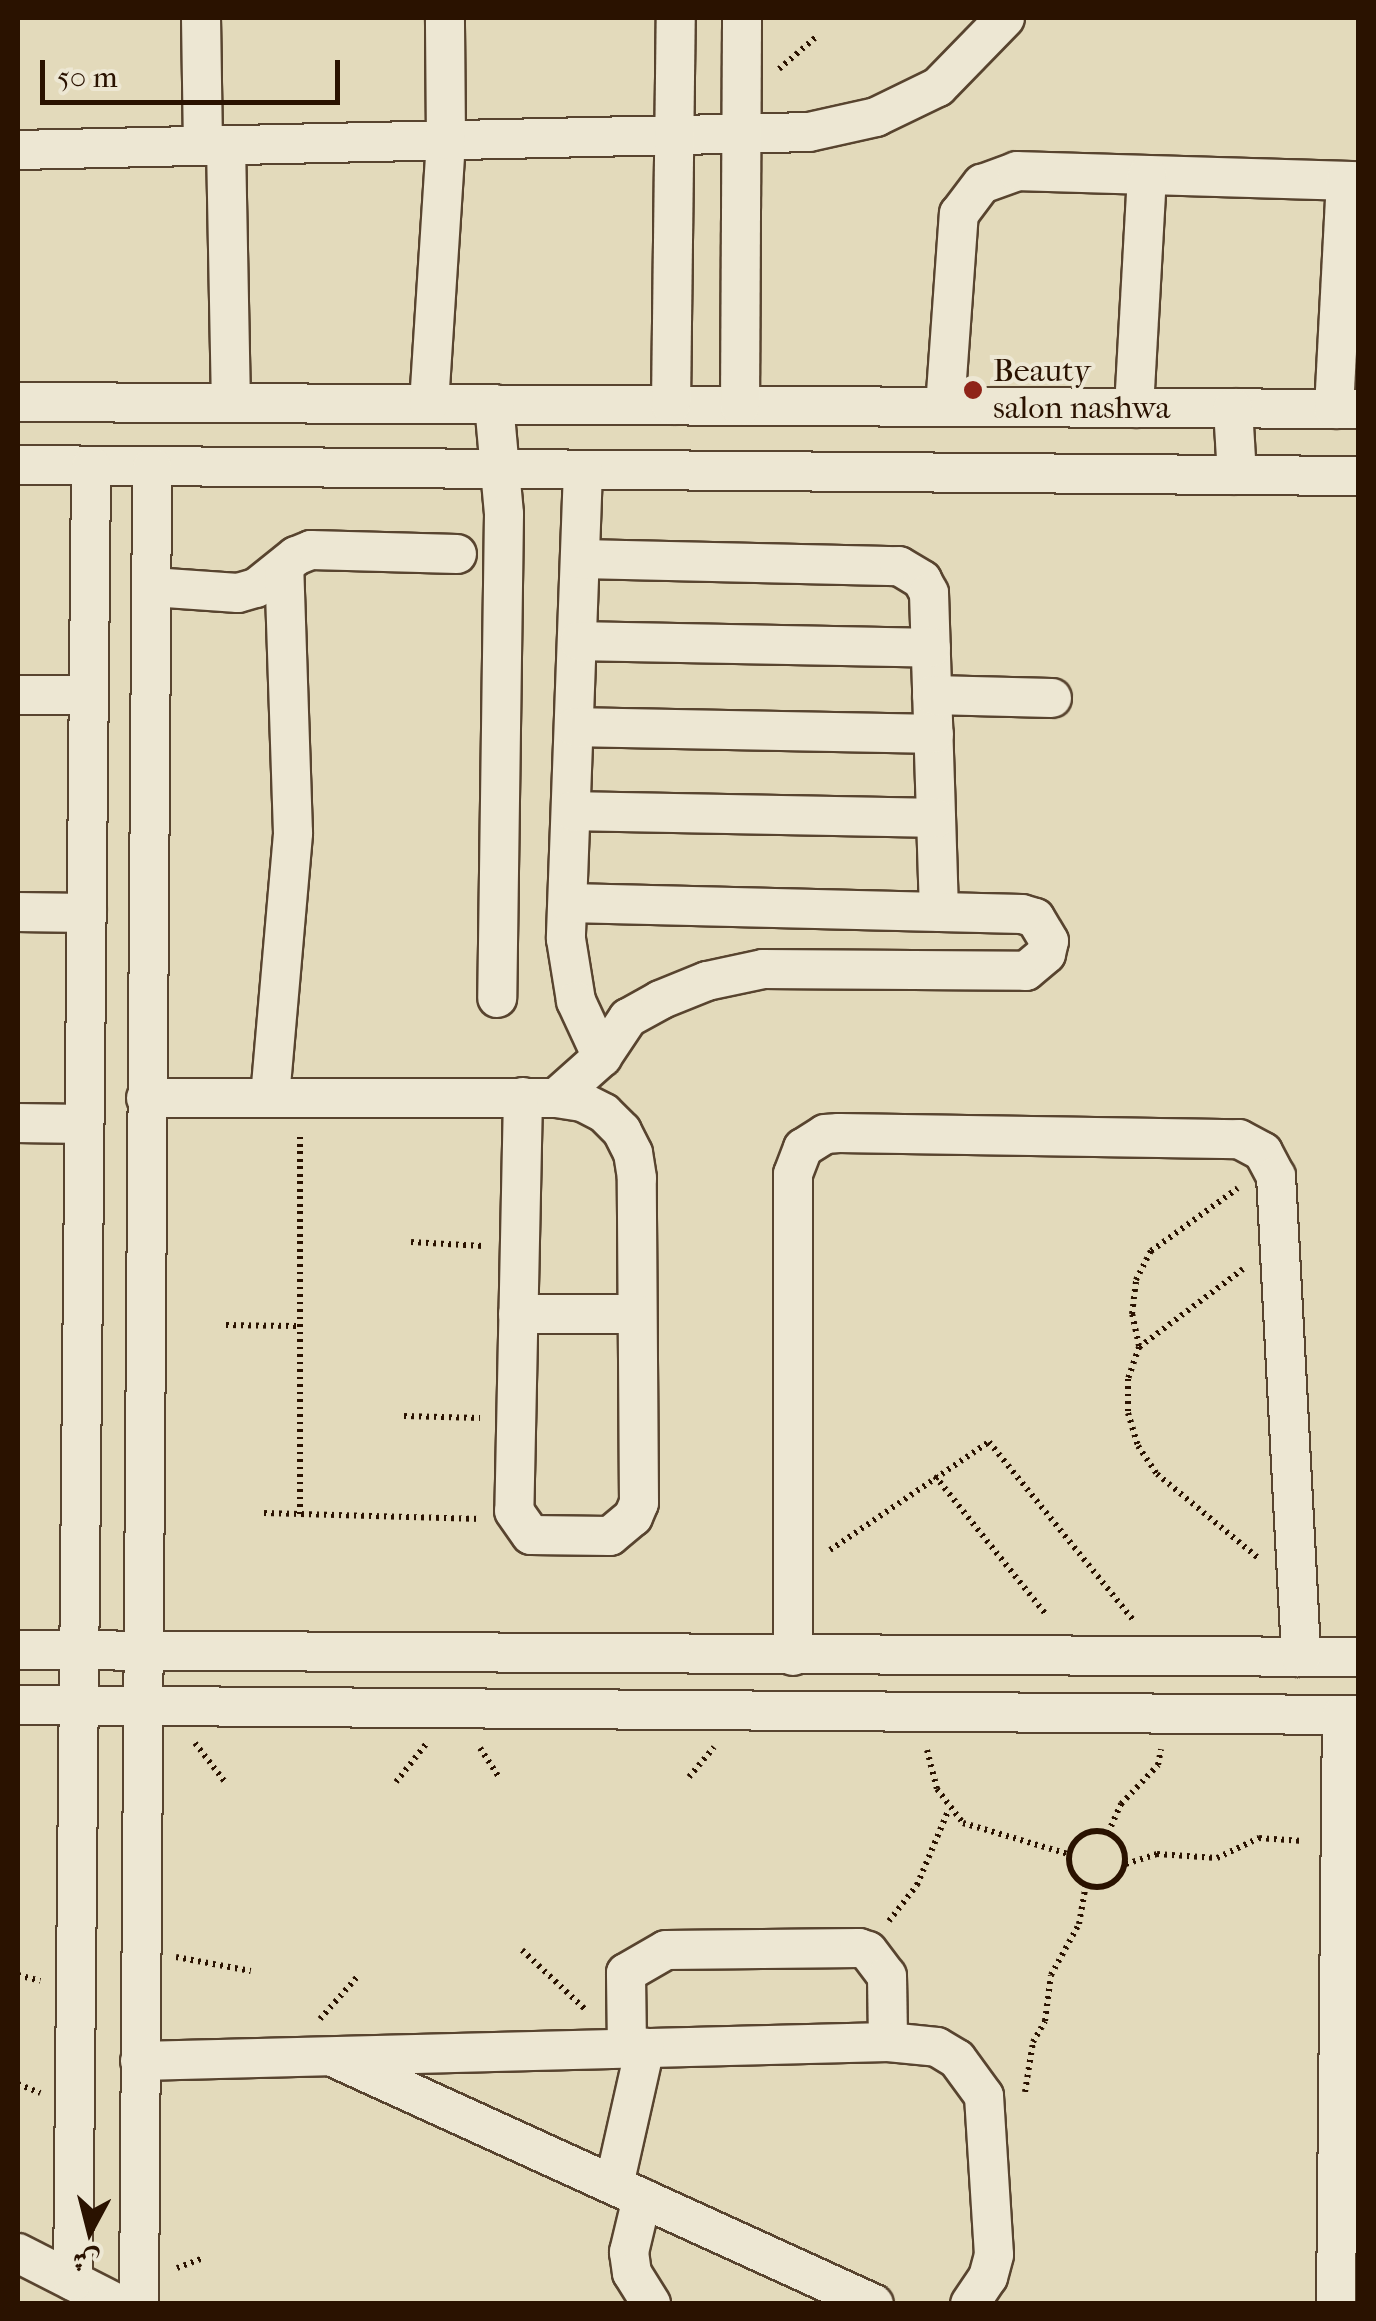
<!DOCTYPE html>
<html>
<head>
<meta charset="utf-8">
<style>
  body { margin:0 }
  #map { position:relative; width:1376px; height:2321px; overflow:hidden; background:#e3dabb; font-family:"IM FELL French Canon",Amiri,serif }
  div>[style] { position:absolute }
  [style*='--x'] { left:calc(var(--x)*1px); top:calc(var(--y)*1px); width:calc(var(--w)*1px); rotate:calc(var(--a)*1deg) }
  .path>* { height:6px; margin-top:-3px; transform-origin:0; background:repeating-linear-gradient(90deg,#2a1200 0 2.5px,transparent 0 7.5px) }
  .path>.ring { margin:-3px; padding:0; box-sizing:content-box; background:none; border:6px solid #2a1200; border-radius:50% }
  .roads { filter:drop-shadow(2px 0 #58442f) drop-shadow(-2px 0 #58442f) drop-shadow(0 2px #58442f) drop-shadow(0 -2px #58442f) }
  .minor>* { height:38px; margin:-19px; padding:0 19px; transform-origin:19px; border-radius:19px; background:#ede7d3 }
  .dots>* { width:28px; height:28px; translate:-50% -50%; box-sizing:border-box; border:5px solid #ede7d3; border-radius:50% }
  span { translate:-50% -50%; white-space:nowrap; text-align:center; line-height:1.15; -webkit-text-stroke:8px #ede7d3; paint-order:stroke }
  .poi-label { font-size:32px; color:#2a1200 }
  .left { translate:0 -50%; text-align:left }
  .frame { position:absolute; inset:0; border:20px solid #2a1200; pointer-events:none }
  .north { position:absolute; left:40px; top:2181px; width:100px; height:100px; -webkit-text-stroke:8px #ede7d3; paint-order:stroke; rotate:187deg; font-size:28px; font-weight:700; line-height:40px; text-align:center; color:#2a1200 }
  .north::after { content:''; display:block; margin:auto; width:35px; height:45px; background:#2a1200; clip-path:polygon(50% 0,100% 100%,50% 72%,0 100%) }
  .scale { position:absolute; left:40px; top:60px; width:300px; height:45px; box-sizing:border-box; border:5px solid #2a1200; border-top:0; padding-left:12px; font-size:30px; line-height:35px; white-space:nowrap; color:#2a1200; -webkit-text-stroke:8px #ede7d3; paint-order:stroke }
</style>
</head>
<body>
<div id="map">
  <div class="path">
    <i style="--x:779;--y:69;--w:49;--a:-40.9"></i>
    <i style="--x:411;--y:1242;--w:72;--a:3.2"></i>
    <i style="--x:1243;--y:1269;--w:130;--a:143.1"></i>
    <i style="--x:1139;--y:1347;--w:34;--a:109"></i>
    <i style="--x:1128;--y:1379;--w:34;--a:90"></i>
    <i style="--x:1128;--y:1413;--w:34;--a:73"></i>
    <i style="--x:1138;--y:1446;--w:34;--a:56"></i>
    <i style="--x:1157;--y:1474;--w:131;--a:39.7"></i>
    <i style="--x:226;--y:1325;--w:71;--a:0.8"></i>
    <i style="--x:1139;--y:1346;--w:33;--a:-102"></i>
    <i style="--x:1132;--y:1314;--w:34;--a:-83"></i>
    <i style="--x:1136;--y:1280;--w:33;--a:-63"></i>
    <i style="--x:1151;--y:1251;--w:107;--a:-35.9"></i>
    <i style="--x:404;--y:1416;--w:76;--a:1.5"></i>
    <i style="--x:935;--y:1476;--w:179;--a:51.3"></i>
    <i style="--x:264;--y:1513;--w:217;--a:1.6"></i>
    <i style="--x:300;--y:1514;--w:380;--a:-90"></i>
    <i style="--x:830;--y:1550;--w:192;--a:-34.2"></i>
    <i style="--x:989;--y:1442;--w:229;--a:51"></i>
    <i style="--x:195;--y:1743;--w:49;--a:52.4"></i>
    <i style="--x:480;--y:1748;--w:33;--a:57"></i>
    <i style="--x:927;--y:1750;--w:40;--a:75.6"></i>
    <i style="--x:937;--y:1789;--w:43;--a:52.6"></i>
    <i style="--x:963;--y:1823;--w:109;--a:16.4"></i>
    <i style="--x:689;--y:1777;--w:39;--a:-50"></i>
    <i style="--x:396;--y:1782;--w:48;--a:-51.7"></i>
    <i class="ring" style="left:1069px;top:1831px;width:50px;height:50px"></i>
    <i style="--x:1108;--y:1833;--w:32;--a:-66"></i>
    <i style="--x:1121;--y:1804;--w:54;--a:-46.5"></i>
    <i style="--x:1158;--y:1765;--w:16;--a:-79"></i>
    <i style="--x:1126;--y:1864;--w:33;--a:-18"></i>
    <i style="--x:1157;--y:1854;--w:60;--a:3.8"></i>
    <i style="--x:1217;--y:1858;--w:47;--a:-25.5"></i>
    <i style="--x:1259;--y:1838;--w:44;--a:3.9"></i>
    <i style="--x:889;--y:1921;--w:46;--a:-52.1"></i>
    <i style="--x:917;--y:1885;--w:82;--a:-67.2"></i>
    <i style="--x:522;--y:1950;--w:89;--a:43.2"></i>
    <i style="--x:176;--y:1957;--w:76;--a:10.6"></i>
    <i style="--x:18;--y:1975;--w:23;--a:15"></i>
    <i style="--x:320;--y:2019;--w:56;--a:-48.6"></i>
    <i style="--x:18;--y:2084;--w:24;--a:22"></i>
    <i style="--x:1025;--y:2092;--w:51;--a:-80.9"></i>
    <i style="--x:1033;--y:2042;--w:24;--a:-60"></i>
    <i style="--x:1045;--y:2021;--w:46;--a:-82.6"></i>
    <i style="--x:1051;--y:1975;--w:58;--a:-61.2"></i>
    <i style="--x:1079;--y:1924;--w:39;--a:-80"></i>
    <i style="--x:177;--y:2268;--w:26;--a:-21"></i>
  </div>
  <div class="roads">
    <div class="minor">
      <i style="--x:201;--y:18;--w:128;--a:89.1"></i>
      <i style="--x:226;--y:145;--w:258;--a:88.9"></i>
      <i style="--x:18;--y:150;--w:791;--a:-1.3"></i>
      <i style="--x:809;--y:132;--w:69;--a:-12.6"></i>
      <i style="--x:876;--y:117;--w:69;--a:-25.8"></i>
      <i style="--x:938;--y:87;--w:96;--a:-45.8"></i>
      <i style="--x:18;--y:402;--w:1340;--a:0.3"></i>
      <i style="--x:429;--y:404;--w:265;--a:-86.3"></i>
      <i style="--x:446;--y:140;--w:122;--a:-90.5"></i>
      <i style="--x:494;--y:404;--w:110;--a:84.8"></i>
      <i style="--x:504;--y:514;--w:484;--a:90.8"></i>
      <i style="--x:671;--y:405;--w:387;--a:-89.3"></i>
      <i style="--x:740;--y:406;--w:388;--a:-89.7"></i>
      <i style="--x:945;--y:407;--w:194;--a:-85.9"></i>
      <i style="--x:959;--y:214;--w:38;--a:-53"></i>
      <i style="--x:982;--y:184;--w:37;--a:-20"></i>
      <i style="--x:1017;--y:171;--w:341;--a:1.7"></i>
      <i style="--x:1134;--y:408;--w:233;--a:-86.8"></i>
      <i style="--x:1233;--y:408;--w:67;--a:86.6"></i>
      <i style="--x:1334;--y:409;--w:228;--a:-87"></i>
      <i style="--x:18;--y:465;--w:1340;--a:0.47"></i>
      <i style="--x:583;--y:470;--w:469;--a:92.1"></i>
      <i style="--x:566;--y:939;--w:63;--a:80.8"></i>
      <i style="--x:576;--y:1001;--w:62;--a:65.1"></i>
      <i style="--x:581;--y:559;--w:318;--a:1.3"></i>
      <i style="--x:899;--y:566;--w:27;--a:31"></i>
      <i style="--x:922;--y:580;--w:15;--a:62"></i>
      <i style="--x:929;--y:593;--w:319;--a:88.2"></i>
      <i style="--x:152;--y:587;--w:86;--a:4"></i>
      <i style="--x:238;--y:593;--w:19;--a:-16"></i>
      <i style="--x:256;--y:588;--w:51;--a:-38.7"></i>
      <i style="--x:296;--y:556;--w:16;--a:-22"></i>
      <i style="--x:311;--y:550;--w:146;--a:1.6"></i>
      <i style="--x:579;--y:641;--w:352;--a:1.1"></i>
      <i style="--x:18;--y:695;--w:71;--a:0"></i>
      <i style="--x:932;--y:695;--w:120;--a:1.4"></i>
      <i style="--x:575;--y:727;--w:359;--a:1.1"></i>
      <i style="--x:572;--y:811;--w:364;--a:1.1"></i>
      <i style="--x:18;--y:912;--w:69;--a:0.8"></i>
      <i style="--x:270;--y:1097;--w:265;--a:-85"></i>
      <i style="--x:293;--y:833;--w:266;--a:-91.9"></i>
      <i style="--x:523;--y:1097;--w:414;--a:91.2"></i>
      <i style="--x:514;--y:1511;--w:29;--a:55"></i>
      <i style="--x:531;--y:1535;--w:79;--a:0.7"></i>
      <i style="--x:610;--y:1536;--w:30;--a:-40"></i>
      <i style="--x:633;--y:1517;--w:15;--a:-67"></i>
      <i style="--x:639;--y:1503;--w:325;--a:-90.4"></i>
      <i style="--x:637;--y:1178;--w:25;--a:-99"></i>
      <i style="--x:633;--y:1153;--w:25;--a:-117"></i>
      <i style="--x:622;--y:1131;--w:25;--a:-135"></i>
      <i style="--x:604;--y:1113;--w:25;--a:-153"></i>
      <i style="--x:582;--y:1102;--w:26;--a:-171"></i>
      <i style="--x:146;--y:1098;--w:410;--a:0"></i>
      <i style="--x:556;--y:1098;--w:62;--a:-41.7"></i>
      <i style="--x:602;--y:1057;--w:47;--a:-56.3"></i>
      <i style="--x:628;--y:1018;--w:37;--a:-29"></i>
      <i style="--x:660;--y:1000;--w:51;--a:-22"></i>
      <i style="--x:707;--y:981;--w:57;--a:-12.1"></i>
      <i style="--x:763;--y:969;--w:263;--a:0.4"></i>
      <i style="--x:1026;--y:971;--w:26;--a:-40"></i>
      <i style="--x:1046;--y:954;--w:13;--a:-77"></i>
      <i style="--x:1049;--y:941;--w:27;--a:-121"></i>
      <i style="--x:1035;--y:918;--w:14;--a:-163"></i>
      <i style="--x:1022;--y:914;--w:454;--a:-178.6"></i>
      <i style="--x:18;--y:1123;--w:66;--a:0.9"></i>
      <i style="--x:518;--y:1314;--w:119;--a:0"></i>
      <i style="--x:18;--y:1650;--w:1340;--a:0.3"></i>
      <i style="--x:793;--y:1656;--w:482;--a:-90"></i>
      <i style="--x:793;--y:1174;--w:28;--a:-69"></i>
      <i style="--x:803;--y:1148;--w:26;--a:-32"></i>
      <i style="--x:825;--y:1134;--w:14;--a:-4"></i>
      <i style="--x:839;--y:1133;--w:400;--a:0.9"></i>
      <i style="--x:1239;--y:1139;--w:27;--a:28"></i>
      <i style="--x:1263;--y:1152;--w:27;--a:62"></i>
      <i style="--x:1276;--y:1176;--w:482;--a:87"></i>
      <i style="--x:18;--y:1705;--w:1340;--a:0.43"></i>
      <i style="--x:627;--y:2047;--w:74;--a:-90.8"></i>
      <i style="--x:626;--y:1973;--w:46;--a:-29.9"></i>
      <i style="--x:666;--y:1950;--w:193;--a:-0.6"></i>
      <i style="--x:859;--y:1948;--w:9;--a:18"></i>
      <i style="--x:868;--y:1951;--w:31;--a:53"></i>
      <i style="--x:887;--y:1976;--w:66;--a:89.1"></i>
      <i style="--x:337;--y:2059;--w:590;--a:24.52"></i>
      <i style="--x:140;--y:2061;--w:748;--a:-1.46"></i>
      <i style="--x:888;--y:2042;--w:49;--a:5.8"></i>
      <i style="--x:937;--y:2047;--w:23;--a:31"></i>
      <i style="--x:957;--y:2059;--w:46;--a:53.9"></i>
      <i style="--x:984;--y:2096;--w:159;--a:86.4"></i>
      <i style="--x:994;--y:2255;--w:23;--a:105"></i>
      <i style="--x:988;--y:2277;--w:32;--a:124"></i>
      <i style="--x:614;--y:2185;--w:141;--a:-77.3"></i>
      <i style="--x:642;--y:2198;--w:56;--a:103.5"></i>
      <i style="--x:629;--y:2252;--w:21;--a:82"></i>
      <i style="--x:632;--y:2273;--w:36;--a:58"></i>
      <i style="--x:18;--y:2253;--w:112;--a:27"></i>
      <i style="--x:73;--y:2281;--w:1815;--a:-89.43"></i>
      <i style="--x:139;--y:2304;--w:1837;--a:-89.59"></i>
      <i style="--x:1336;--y:2304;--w:589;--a:-89.42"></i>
    </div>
  </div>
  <div class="dots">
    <i style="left:973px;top:390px;background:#8f2418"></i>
  </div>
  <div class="poi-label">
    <span class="left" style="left:993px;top:390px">Beauty<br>salon nashwa</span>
  </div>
  <div class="frame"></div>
  <div class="north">ش</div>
  <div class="scale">50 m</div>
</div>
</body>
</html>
